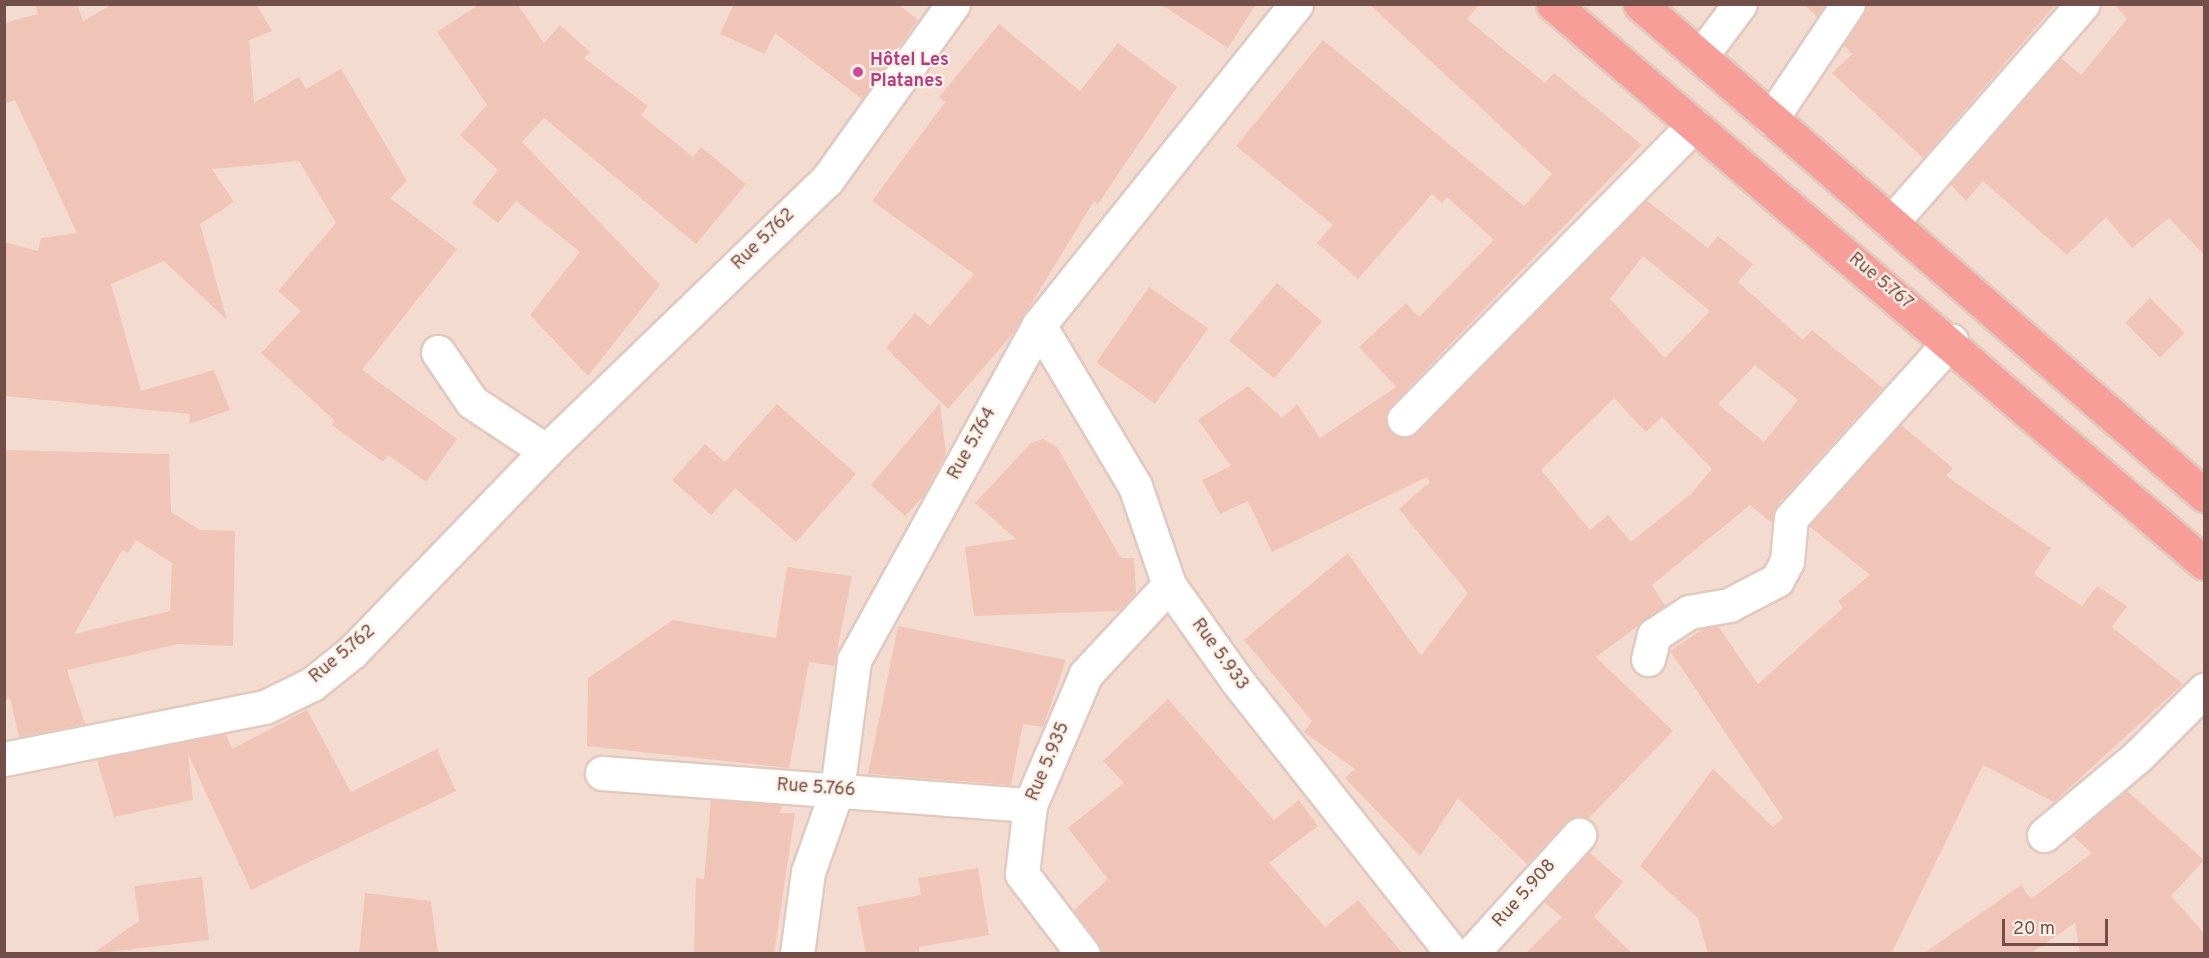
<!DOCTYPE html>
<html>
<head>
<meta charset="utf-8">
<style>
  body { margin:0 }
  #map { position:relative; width:2209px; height:958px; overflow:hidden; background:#fcece0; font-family:Overpass,sans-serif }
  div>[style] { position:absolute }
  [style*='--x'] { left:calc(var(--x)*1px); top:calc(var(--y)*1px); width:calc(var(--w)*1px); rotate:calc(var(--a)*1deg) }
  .residential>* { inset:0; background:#f3dccf; transform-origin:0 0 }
  .building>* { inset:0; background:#f1c4b8; transform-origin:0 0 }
  .roads { filter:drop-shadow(2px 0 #e2c9c0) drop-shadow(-2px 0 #e2c9c0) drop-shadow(0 2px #e2c9c0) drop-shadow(0 -2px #e2c9c0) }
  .minor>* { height:33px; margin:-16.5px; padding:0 16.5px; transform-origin:16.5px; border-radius:16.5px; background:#fff }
  .highway>* { height:33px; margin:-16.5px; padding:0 16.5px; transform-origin:16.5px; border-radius:16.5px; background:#f69e97 }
  .dots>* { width:16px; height:16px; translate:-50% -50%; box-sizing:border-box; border:3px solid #fff1e6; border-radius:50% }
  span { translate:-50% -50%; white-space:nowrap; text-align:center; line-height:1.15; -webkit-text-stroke:4.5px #fff1e6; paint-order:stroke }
  .hotel-label { font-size:18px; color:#b23c85; font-weight:700 }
  .left { translate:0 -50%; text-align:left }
  .street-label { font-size:18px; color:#724f48 }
  .frame { position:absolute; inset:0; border:6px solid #724f48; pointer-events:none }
  .scale { position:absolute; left:2002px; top:919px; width:106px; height:27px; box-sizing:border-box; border:3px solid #724f48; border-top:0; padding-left:8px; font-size:18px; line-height:21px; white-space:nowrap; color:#724f48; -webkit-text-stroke:4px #fff1e6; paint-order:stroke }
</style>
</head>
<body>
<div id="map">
  <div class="residential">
    <i style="left:5px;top:5px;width:2199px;height:949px"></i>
  </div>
  <div class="building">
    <i style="clip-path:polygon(35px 4px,77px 4px,83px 21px,113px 4px,256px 4px,272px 31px,249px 40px,254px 103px,299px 77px,306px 89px,341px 69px,407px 181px,390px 198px,457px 249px,362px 370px,457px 439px,426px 482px,388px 455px,383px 462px,332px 425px,335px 421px,261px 353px,301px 311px,278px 291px,336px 223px,299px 161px,212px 169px,234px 202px,200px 224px,227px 320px,164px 261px,111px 284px,141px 391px,214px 370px,230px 410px,189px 424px,190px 414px,4px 396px,4px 242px,38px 251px,41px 238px,77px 233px,15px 100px,4px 104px,4px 23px,38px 14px)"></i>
    <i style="clip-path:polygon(480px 4px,517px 4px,544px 43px,560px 25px,590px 52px,584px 58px,648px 106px,641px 115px,693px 157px,701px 147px,746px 184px,696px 244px,544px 118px,522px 142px,660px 285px,588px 376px,530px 315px,580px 252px,516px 201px,498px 223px,472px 203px,498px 170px,460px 135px,487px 105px,437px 32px)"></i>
    <i style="clip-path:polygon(734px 4px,898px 4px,918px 20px,862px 99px,775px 33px,765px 54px,720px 34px)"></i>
    <i style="clip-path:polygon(1160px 4px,1256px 4px,1228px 48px)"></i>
    <i style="clip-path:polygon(evenodd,1369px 4px,1480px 4px,1467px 19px,1545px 83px,1554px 73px,1642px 145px,1391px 406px,1386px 423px,1391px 433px,1408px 437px,1417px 432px,1646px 200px,1708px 248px,1718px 236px,1753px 264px,1738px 282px,1803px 340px,1812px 330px,1883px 388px,1777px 505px,1772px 523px,1750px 505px,1652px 585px,1665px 606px,1596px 657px,1673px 731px,1588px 819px,1566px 822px,1527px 864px,1458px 798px,1420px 856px,1345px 778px,1355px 769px,1304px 732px,1312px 721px,1244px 640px,1348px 553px,1421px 656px,1468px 593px,1399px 509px,1430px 482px,1427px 477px,1272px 552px,1248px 501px,1220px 514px,1202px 480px,1231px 466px,1198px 420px,1248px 386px,1282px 418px,1297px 404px,1320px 438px,1396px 387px,1359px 347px,1406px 303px,1419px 317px,1494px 240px,1447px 197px,1442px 203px,1432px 194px,1358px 279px,1317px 243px,1333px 225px,1236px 146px,1323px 40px,1524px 206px,1552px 174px,1369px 4px,1643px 256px,1710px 311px,1665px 358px,1610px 299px,1643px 256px,1369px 4px,1755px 365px,1798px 400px,1764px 442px,1718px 404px,1755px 365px,1369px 4px,1614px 398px,1646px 432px,1662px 417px,1712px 469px,1691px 494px,1631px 542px,1608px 515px,1590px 530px,1541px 470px,1614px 398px)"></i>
    <i style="clip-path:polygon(1804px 4px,1825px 4px,1817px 17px)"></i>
    <i style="clip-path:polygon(1867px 4px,2056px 4px,1923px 158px,1832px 73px,1852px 54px,1843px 44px)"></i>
    <i style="clip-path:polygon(2114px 4px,2205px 4px,2205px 256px,2169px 218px,2132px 248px,2106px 217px,2067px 255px,1983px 181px,1966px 201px,1950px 184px,2061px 58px,2081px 75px,2127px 19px)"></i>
    <i style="clip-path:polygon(999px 24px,1080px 91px,1118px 43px,1177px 87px,1098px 204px,1094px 201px,1014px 332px,948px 409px,886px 348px,915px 313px,930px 326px,974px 274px,872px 201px,945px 102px,939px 97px)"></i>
    <i style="left:1277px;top:283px;width:59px;height:75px;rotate:40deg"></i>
    <i style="left:1149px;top:287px;width:72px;height:92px;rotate:35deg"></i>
    <i style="left:2150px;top:298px;width:49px;height:35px;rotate:45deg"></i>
    <i style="clip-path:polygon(940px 403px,946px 454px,922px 498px,905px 516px,871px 485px)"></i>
    <i style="clip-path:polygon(777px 404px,856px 474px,796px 542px,735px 488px,711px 515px,672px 480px,705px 444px,725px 462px)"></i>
    <i style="clip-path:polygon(1901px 425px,1953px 468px,1946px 476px,2051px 548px,2034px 574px,2082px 606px,2097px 586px,2127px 606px,2112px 627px,2183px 684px,2054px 802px,1983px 765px,1891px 954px,1708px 954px,1698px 918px,1640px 866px,1713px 769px,1773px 827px,1783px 818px,1670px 651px,1703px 629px,1718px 626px,1758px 684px,1843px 608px,1838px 601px,1870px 575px,1809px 526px)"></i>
    <i style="clip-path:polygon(1043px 439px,1057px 447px,1121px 558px,1134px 558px,1136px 593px,1119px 611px,974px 616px,965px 547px,1016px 539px,975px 503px,1031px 443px)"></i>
    <i style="clip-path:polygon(evenodd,4px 450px,169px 454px,171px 512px,200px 530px,235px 531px,233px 646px,178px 644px,67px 670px,85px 724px,19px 737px,10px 698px,4px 700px,4px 450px,136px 540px,172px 563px,170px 611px,74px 634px,122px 550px,128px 553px,136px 540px)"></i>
    <i style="clip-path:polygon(787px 567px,852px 576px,834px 666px,809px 662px,789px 768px,587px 746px,588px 678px,673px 620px,776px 638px)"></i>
    <i style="clip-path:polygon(898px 626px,1066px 660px,1043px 727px,1023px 724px,1011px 785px,868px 774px)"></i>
    <i style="clip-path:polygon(1168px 699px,1274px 820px,1299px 800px,1318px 826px,1269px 863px,1325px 927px,1358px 900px,1403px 954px,1101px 954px,1073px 911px,1108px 879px,1068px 828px,1124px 783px,1103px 761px)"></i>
    <i style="clip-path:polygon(307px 710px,351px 792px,437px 749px,456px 791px,251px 890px,188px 754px,193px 800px,114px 817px,97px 760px,226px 734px,232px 749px)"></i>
    <i style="clip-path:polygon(2126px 790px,2204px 860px,2171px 896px,2205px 934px,2205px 954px,2080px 954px,2075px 923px,2030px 954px,1923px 954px,2021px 885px,2031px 899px,2092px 853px,2074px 837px)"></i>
    <i style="clip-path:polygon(711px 800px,782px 805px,780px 813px,795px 813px,774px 954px,694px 954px,696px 878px,704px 879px)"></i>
    <i style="clip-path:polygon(1589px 852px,1623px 882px,1594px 917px,1633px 954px,1525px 954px,1562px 917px,1544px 902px)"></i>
    <i style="clip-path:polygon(978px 868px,989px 935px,919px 947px,920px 954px,866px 954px,857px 907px,921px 895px,918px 878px)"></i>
    <i style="clip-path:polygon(202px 877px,209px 940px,92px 954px,139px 921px,134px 886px)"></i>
    <i style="clip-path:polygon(365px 893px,431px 901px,438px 954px,359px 954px)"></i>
  </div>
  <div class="roads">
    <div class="minor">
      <i style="--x:1700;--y:57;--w:66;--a:-53"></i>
      <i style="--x:1771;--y:119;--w:138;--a:-56.2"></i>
      <i style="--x:1891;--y:223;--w:291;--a:-48.8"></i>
      <i style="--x:1039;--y:325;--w:187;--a:59.2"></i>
      <i style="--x:1135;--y:486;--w:105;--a:71"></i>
      <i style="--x:1169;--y:585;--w:119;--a:54.6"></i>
      <i style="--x:1238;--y:682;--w:347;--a:51.7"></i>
      <i style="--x:438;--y:352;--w:60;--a:55.8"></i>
      <i style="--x:472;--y:402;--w:89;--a:33.5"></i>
      <i style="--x:1404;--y:419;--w:413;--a:-45.4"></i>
      <i style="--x:1648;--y:659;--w:25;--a:-76"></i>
      <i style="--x:1654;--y:635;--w:42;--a:-33.3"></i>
      <i style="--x:1689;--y:612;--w:41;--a:-9.9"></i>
      <i style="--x:1729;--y:605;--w:54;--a:-27.5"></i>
      <i style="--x:1777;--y:580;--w:21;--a:-62"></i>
      <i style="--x:1787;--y:561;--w:43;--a:-84.7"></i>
      <i style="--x:1791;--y:518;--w:239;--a:-47.9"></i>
      <i style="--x:4;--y:759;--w:266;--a:-11.3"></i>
      <i style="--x:265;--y:707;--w:52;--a:-26.1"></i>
      <i style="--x:312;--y:684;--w:51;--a:-38.7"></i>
      <i style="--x:352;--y:652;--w:279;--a:-46"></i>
      <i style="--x:546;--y:451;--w:390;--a:-44"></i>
      <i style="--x:827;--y:180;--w:216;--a:-54.4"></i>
      <i style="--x:602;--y:773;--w:429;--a:4.3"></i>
      <i style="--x:2044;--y:835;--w:121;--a:-40"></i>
      <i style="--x:2137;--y:757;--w:95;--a:-45"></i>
      <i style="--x:797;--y:954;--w:83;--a:-82.4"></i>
      <i style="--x:808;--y:872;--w:87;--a:-70.5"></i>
      <i style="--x:837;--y:790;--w:131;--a:-82.5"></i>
      <i style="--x:854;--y:660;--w:383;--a:-61.1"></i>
      <i style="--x:1039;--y:325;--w:411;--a:-51.3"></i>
      <i style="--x:1083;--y:954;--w:101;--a:-127.3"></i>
      <i style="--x:1022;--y:874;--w:69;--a:-83.4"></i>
      <i style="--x:1030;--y:805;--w:142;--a:-66.9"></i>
      <i style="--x:1086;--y:674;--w:122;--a:-47"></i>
      <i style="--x:1471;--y:954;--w:161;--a:-47.8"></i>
    </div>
    <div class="highway">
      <i style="--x:1553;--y:4;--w:858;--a:40.65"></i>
      <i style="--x:1640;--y:4;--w:748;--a:41.04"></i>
    </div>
  </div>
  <div class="dots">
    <i style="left:858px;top:72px;background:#d1479c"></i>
  </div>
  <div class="hotel-label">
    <span class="left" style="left:870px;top:72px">Hôtel Les<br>Platanes</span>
  </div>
  <div class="street-label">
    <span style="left:764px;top:240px;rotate:-44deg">Rue 5.762</span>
    <span style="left:1880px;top:282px;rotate:40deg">Rue 5.767</span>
    <span style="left:973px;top:444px;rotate:-61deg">Rue 5.764</span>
    <span style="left:343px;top:655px;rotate:-40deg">Rue 5.762</span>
    <span style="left:1219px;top:655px;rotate:54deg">Rue 5.933</span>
    <span style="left:1049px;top:762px;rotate:-67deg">Rue 5.935</span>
    <span style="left:816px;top:789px;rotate:4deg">Rue 5.766</span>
    <span style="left:1525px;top:894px;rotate:-48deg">Rue 5.908</span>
  </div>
  <div class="frame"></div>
  <div class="scale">20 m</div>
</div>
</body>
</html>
